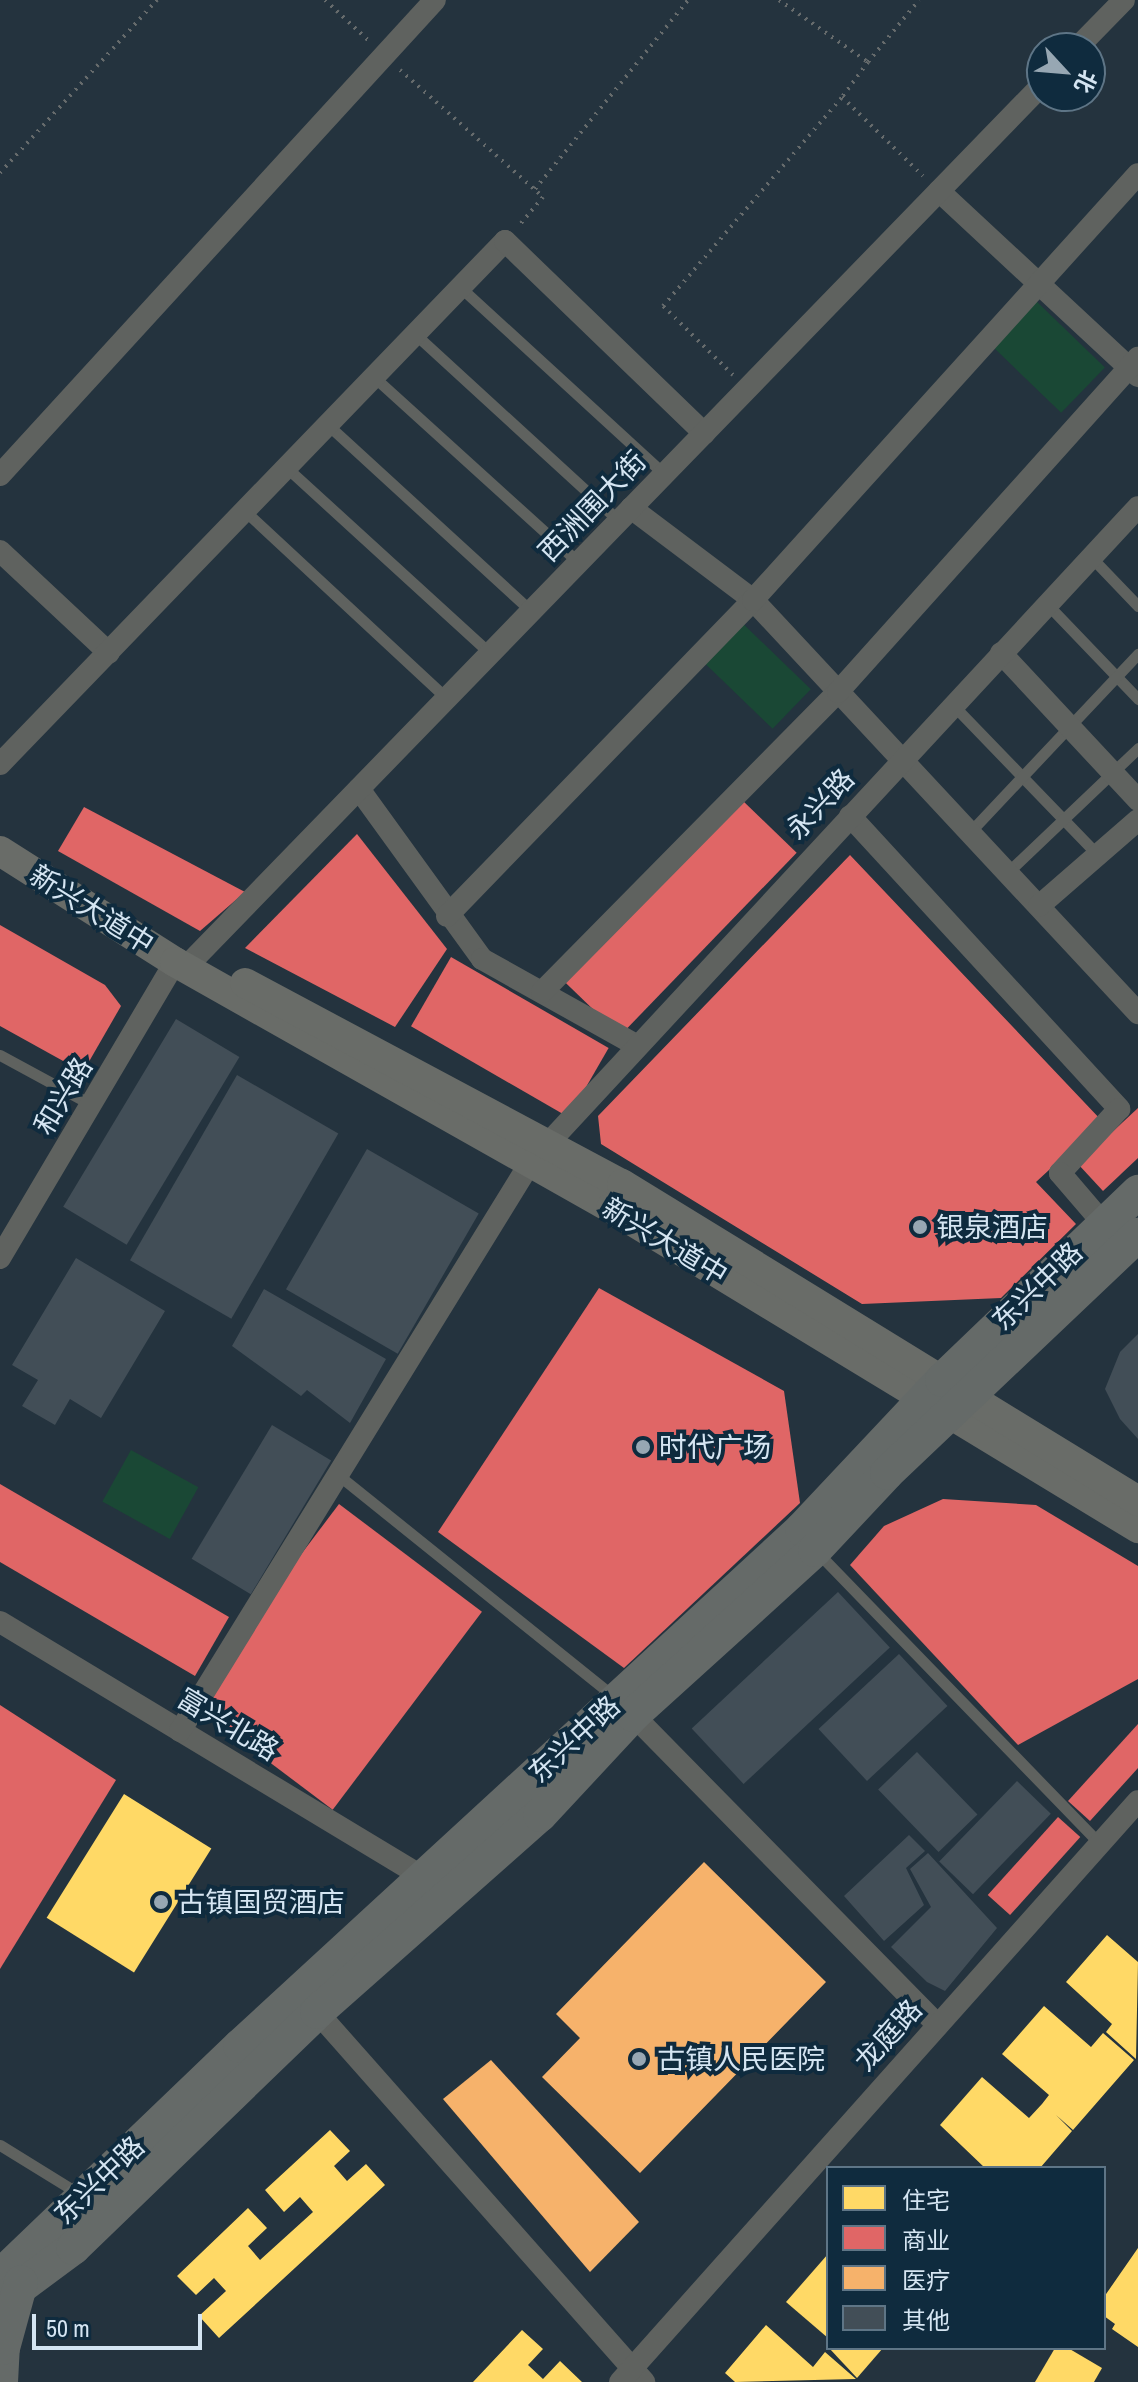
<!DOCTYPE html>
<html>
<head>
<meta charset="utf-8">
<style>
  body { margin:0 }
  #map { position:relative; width:1138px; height:2382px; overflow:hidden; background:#24333e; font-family:"Archivo Narrow","Noto Sans SC",sans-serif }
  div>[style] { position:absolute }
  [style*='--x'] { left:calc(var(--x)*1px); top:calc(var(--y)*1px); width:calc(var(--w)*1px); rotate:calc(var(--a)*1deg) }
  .green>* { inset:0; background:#1a4835; transform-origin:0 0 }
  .homes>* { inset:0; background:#ffd966; transform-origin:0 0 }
  .shops>* { inset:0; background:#e06666; transform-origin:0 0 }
  .health>* { inset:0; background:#f6b26b }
  .building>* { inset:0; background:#424e57; transform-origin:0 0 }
  .path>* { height:4px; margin-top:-2px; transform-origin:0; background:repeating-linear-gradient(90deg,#666b6c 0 2px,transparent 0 8px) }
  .service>* { height:11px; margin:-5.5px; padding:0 5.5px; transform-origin:5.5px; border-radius:5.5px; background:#5f625f }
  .minor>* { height:22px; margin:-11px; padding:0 11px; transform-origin:11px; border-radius:11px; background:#5f625f }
  .secondary>* { height:30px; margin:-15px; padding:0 15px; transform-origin:15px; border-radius:15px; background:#696c68 }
  .primary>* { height:34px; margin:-17px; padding:0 17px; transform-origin:17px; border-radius:17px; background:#656a68 }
  .dots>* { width:22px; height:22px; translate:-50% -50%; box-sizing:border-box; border:4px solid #0f2b3e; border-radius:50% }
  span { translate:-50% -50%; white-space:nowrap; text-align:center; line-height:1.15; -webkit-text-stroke:8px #0f2b3e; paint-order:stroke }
  .street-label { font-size:28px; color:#d5e5f2 }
  .poi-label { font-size:28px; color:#d5e5f2 }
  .left { translate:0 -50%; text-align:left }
  .legend { position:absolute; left:826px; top:2166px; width:280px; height:184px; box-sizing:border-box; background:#0f2b3e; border:2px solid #5e7586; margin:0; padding:10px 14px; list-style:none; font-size:24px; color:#d5e5f2 }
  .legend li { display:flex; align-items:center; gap:16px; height:40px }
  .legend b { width:40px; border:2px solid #5e7586 }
  .north { position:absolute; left:1026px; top:32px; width:80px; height:80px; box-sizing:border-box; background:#0f2b3e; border:2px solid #5e7586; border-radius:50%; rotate:116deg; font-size:22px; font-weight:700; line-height:32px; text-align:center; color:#d5e5f2 }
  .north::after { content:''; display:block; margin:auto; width:28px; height:36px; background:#97a7b3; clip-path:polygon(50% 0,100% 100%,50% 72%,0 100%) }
  .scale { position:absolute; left:32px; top:2314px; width:170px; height:36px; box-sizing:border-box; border:4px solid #d5e5f2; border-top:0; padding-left:10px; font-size:24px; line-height:28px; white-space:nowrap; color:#d5e5f2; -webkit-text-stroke:6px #0f2b3e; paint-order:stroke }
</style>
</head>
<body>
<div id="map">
  <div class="green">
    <i style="left:1033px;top:298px;width:100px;height:63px;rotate:44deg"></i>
    <i style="left:736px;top:617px;width:104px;height:55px;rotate:44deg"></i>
    <i style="left:131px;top:1450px;width:77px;height:59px;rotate:29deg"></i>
  </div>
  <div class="homes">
    <i style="left:124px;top:1794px;width:103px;height:146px;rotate:32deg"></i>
    <i style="clip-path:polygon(1107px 1935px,1138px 1962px,1136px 2059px,1106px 2032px,1112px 2024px,1066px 1982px)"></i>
    <i style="clip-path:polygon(1044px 2006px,1091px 2047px,1103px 2033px,1134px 2060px,1073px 2130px,1056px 2115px,1072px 2131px,1040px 2168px,985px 2168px,940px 2125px,982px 2077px,1029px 2118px,1042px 2104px,1049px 2095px,1002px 2054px)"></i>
    <i style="clip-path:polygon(330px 2130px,350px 2151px,334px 2166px,347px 2181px,366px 2164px,385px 2185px,219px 2338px,199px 2316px,226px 2291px,214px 2278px,196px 2295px,177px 2276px,248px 2208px,267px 2228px,248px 2246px,260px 2260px,313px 2212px,300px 2197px,284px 2212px,265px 2190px)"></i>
    <i style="clip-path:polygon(1138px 2248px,1138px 2347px,1112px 2329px,1115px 2324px,1104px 2316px,1104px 2297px)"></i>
    <i style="clip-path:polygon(828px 2254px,828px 2338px,786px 2302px)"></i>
    <i style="clip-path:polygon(766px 2325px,813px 2367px,825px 2352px,856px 2379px,735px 2382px,725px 2373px)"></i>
    <i style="clip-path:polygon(522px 2330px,543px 2349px,528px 2365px,543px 2379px,560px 2361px,582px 2382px,473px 2382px)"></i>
    <i style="clip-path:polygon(829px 2348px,883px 2348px,857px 2378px)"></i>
    <i style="clip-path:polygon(1055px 2348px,1068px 2348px,1102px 2368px,1094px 2382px,1035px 2382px)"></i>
  </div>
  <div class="shops">
    <i style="left:742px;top:800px;width:76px;height:254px;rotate:44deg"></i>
    <i style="clip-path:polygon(84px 807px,245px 892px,200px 931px,58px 851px)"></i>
    <i style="clip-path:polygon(357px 834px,447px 949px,395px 1027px,245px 948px)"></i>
    <i style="clip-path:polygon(850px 855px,1102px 1121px,1036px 1182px,1076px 1224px,1001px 1298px,862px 1304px,601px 1144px,598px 1116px)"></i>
    <i style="clip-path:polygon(0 925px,105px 985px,121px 1006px,83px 1072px,0 1026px)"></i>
    <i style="left:451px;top:957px;width:182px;height:80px;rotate:30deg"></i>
    <i style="clip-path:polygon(1138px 1108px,1138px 1158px,1103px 1191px,1078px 1164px)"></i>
    <i style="clip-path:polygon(599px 1288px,784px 1391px,800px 1503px,624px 1668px,438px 1532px)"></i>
    <i style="clip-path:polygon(0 1484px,229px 1617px,195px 1676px,0 1562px)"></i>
    <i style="clip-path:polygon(943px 1499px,1036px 1505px,1138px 1566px,1138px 1679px,1018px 1745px,850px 1565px,884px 1526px)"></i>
    <i style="left:339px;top:1504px;width:179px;height:248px;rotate:37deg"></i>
    <i style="clip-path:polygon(0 1705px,116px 1780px,0 1969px)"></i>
    <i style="clip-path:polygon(1138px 1724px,1138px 1768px,1090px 1821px,1068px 1801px)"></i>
    <i style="left:1058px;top:1817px;width:30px;height:105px;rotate:42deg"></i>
  </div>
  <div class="health">
    <i style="clip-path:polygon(704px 1862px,826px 1982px,640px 2173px,542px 2077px,580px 2038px,556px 2014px)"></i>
    <i style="clip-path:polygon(491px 2060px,639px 2222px,590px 2272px,443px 2099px)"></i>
  </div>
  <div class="building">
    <i style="left:176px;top:1019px;width:74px;height:219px;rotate:31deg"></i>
    <i style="left:237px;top:1075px;width:117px;height:214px;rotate:30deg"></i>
    <i style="left:367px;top:1149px;width:129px;height:162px;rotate:30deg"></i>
    <i style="clip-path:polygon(76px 1258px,165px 1311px,101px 1418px,70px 1399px,55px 1425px,22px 1406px,38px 1380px,12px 1365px)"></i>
    <i style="clip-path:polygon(264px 1289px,386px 1359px,350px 1423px,307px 1390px,301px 1396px,232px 1346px)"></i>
    <i style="clip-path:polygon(1138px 1334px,1138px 1439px,1120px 1419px,1105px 1389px,1120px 1352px)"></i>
    <i style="left:272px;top:1425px;width:69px;height:156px;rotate:31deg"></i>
    <i style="left:838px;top:1592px;width:76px;height:200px;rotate:47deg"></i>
    <i style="left:899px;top:1654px;width:71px;height:110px;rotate:47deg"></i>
    <i style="left:917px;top:1752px;width:87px;height:54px;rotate:46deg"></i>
    <i style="left:1017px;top:1781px;width:47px;height:112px;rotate:44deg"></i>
    <i style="clip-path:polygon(909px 1835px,925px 1851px,906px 1868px,924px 1905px,884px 1941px,844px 1896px)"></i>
    <i style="clip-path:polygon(928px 1853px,997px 1928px,945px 1991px,927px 1982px,891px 1947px,931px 1907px,910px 1869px)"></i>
  </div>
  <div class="path">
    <i style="--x:325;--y:0;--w:62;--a:43"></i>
    <i style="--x:779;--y:0;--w:108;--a:34.9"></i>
    <i style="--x:868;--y:62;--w:44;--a:126.6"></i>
    <i style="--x:842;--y:97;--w:113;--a:44.3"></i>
    <i style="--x:868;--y:62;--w:80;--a:-50.6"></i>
    <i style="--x:400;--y:70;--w:191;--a:41.6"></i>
    <i style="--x:543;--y:197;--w:35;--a:130"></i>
    <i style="--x:0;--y:173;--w:234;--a:-47.8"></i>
    <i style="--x:535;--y:189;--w:243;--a:-51"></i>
    <i style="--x:733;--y:375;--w:98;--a:-135.4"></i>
    <i style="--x:663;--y:306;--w:275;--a:-49.4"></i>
  </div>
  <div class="service">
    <i style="--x:460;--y:287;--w:277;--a:42.5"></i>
    <i style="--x:415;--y:334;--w:277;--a:42.5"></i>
    <i style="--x:374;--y:377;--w:277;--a:42.2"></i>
    <i style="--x:328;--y:425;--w:275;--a:42.5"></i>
    <i style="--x:287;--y:468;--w:276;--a:42.4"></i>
    <i style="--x:245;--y:511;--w:276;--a:42.9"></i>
    <i style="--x:1091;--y:557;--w:68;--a:46.2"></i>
    <i style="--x:1047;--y:604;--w:132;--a:46.2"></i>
    <i style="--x:953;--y:705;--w:209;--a:46"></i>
    <i style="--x:970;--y:832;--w:245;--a:-46.7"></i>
    <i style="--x:1008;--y:872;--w:180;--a:-43.6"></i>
    <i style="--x:0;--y:1055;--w:105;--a:28.5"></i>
    <i style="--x:337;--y:1474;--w:354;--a:38.8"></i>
    <i style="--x:819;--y:1554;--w:404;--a:45.9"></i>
    <i style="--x:0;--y:2145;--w:95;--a:31.7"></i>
  </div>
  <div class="minor">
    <i style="--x:1077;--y:48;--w:67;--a:-45.6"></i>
    <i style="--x:939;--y:191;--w:272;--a:42.9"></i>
    <i style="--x:0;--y:475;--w:644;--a:-47.52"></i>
    <i style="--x:631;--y:508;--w:153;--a:37"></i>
    <i style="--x:753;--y:600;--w:565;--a:47.01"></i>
    <i style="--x:0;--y:551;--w:149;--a:43.1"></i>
    <i style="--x:1001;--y:653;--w:201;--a:47"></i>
    <i style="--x:0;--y:764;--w:727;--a:-46"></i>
    <i style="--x:505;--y:241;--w:277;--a:44"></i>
    <i style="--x:359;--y:789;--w:210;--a:54.1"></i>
    <i style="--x:482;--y:959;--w:176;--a:29.2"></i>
    <i style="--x:850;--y:816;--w:398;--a:47.4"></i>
    <i style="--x:1119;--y:1109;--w:87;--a:132.7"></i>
    <i style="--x:1060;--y:1173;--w:65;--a:49.4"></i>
    <i style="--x:1039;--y:906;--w:131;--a:-41"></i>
    <i style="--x:447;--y:916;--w:440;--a:-45.9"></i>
    <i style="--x:753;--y:600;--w:574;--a:-47.89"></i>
    <i style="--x:185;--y:968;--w:1231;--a:-45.86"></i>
    <i style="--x:542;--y:992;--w:421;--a:-45.4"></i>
    <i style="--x:838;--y:692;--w:449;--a:-48.1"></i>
    <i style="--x:0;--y:1258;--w:344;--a:-59.4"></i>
    <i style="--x:0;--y:1622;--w:496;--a:31.1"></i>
    <i style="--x:633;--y:1715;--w:435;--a:45.5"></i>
    <i style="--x:180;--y:1731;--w:667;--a:-58.36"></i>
    <i style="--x:530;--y:1163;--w:894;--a:-47.17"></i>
    <i style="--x:317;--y:2012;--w:494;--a:48.5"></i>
    <i style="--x:620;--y:2382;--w:778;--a:-48.28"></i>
  </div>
  <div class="secondary">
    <i style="--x:0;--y:851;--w:207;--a:32.4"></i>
    <i style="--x:175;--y:962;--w:501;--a:29.43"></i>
    <i style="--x:611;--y:1208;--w:617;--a:31.27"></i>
    <i style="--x:245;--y:983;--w:427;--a:28.1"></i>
    <i style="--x:622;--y:1184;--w:606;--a:31.56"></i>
  </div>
  <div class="primary">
    <i style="--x:0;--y:2276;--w:332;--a:-43.8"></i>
    <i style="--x:240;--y:2046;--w:764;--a:-42.61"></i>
    <i style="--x:802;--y:1529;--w:204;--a:-46.8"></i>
    <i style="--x:942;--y:1380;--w:272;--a:-43.8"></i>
    <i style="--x:0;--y:2302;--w:91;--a:-36.5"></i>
    <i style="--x:73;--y:2248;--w:339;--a:-44"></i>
    <i style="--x:317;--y:2012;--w:298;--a:-41.5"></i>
    <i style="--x:540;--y:1815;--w:137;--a:-47.1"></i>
    <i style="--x:633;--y:1715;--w:246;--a:-42.2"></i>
    <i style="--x:815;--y:1550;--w:105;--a:-46.9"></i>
    <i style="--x:887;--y:1473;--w:346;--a:-43.5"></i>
    <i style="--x:1;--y:2382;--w:34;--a:-87"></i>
    <i style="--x:3;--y:2348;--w:68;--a:-74.7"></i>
  </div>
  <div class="dots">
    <i style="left:920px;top:1227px;background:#97a7b3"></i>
    <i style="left:643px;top:1447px;background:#97a7b3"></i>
    <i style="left:161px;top:1902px;background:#97a7b3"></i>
    <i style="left:639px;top:2059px;background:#97a7b3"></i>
  </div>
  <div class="street-label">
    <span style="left:592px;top:506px;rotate:-46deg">西洲围大街</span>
    <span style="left:820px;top:804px;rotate:-47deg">永兴路</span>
    <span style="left:92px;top:909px;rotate:32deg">新兴大道中</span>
    <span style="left:63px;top:1096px;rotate:-59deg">和兴路</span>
    <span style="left:665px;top:1241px;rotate:31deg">新兴大道中</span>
    <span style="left:1037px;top:1286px;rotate:-44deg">东兴中路</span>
    <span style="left:228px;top:1724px;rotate:31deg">富兴北路</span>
    <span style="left:574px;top:1739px;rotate:-43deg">东兴中路</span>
    <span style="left:888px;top:2035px;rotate:-48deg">龙庭路</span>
    <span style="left:99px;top:2180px;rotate:-44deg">东兴中路</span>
  </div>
  <div class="poi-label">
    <span class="left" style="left:936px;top:1227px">银泉酒店</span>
    <span class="left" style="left:659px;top:1447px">时代广场</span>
    <span class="left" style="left:177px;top:1902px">古镇国贸酒店</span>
    <span class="left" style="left:657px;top:2059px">古镇人民医院</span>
  </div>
  <ul class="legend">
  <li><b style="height:22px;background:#ffd966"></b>住宅</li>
  <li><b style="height:22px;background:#e06666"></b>商业</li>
  <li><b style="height:22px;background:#f6b26b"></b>医疗</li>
  <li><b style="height:22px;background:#424e57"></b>其他</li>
  </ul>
  <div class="north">北</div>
  <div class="scale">50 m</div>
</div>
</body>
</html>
